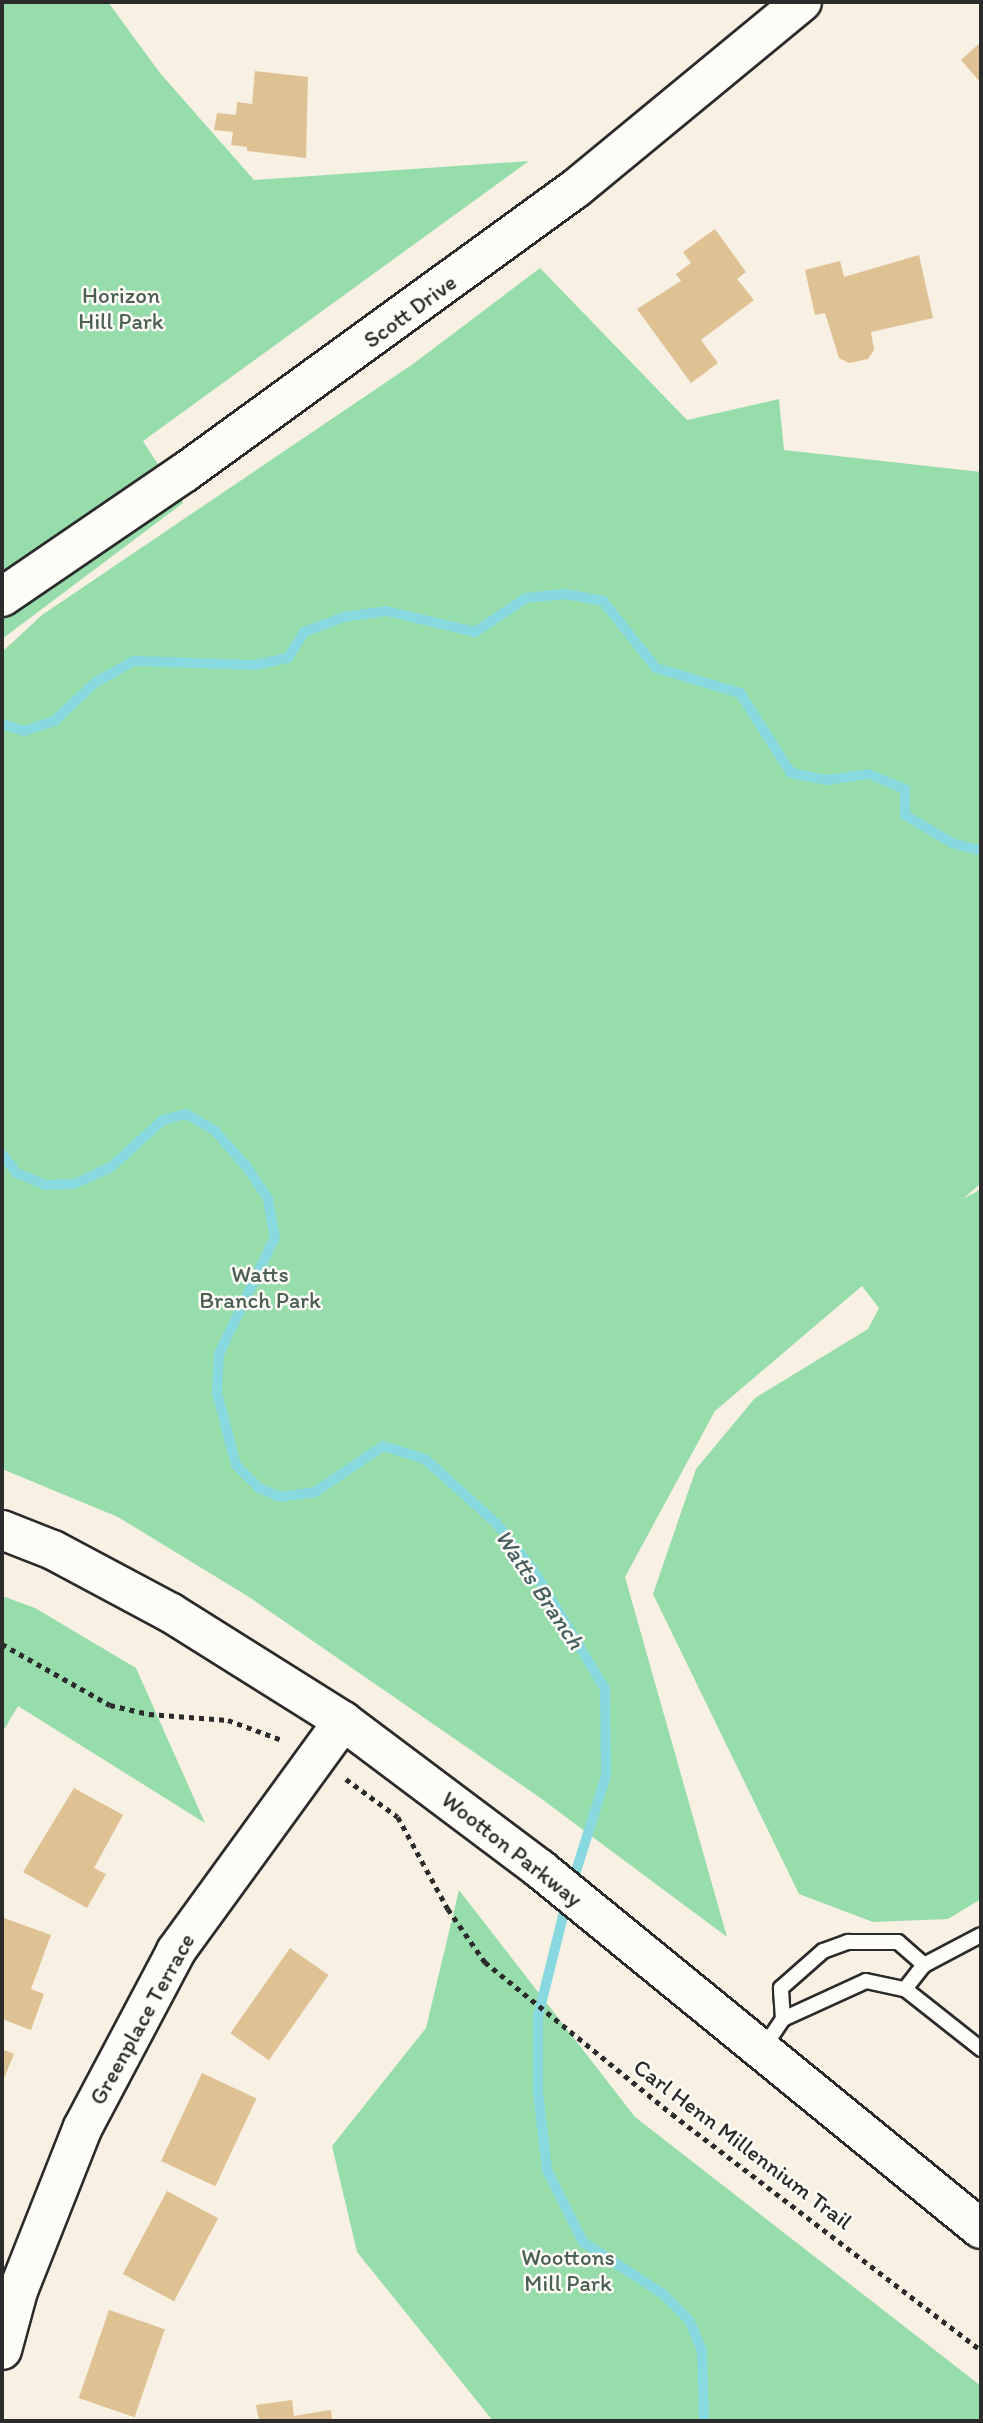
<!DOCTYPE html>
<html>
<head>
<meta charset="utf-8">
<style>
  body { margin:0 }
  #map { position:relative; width:983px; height:2423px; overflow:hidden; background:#f7f0e3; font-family:Itim,sans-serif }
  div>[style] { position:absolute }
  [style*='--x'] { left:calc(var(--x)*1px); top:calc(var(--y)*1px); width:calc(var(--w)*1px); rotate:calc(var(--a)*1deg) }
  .green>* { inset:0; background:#97ddab }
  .stream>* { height:10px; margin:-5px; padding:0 5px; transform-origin:5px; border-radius:5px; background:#87d9df }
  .building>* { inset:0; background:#dfc293; transform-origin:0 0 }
  .path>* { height:4.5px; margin-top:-2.25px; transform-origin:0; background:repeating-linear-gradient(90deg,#2b2b2b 0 5px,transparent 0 10px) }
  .roads { filter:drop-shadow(2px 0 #2b2b2b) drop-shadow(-2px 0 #2b2b2b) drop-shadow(0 2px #2b2b2b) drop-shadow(0 -2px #2b2b2b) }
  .lane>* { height:14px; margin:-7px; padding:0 7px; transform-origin:7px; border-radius:7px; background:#fdfcf7 }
  .secondary>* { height:38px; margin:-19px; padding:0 19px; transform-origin:19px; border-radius:19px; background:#fdfcf7 }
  span { translate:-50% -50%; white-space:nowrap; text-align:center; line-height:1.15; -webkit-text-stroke:5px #fdfcf7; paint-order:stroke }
  .park-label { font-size:23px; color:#4b6051 }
  .street-label { font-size:23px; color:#2b2b2b }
  .water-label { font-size:24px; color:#475f61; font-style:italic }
  .frame { position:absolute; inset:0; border:4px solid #2b2b2b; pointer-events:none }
</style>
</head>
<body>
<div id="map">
  <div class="green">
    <i style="clip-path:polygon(2px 2px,108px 2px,160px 73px,254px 180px,529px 161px,143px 441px,183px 503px,2px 639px)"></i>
    <i style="clip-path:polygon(540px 268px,687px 420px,779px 399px,784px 450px,981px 472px,981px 1183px,963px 1199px,981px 1189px,981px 1899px,948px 1919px,873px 1922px,799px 1894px,653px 1594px,696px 1469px,755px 1398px,868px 1329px,879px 1308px,862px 1286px,715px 1411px,625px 1577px,727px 1937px,539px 1797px,249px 1597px,118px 1517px,2px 1469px,2px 652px,42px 615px,413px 364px)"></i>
    <i style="clip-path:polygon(2px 1596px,35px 1608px,136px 1668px,205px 1823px,18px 1706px,2px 1733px)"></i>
    <i style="clip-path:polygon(459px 1890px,635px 2117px,981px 2386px,981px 2421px,493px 2421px,357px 2252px,332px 2146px,426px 2028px)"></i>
  </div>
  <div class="stream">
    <i style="--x:2;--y:724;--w:23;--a:18"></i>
    <i style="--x:24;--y:731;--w:32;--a:-18"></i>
    <i style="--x:54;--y:721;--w:57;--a:-42.9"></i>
    <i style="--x:96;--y:682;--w:43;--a:-28.9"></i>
    <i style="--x:134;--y:661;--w:121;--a:1.9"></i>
    <i style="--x:255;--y:665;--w:34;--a:-12"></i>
    <i style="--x:288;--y:658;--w:31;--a:-58"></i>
    <i style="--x:304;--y:632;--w:43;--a:-20.6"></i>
    <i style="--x:344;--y:617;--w:42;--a:-8.1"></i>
    <i style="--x:386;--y:611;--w:91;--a:13.3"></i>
    <i style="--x:475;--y:632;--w:61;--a:-33.7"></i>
    <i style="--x:526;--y:598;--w:39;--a:-6"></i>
    <i style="--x:565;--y:594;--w:39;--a:10"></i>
    <i style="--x:603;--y:601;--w:85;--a:51.7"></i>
    <i style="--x:656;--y:668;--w:88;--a:16.6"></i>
    <i style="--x:740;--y:693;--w:95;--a:57.5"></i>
    <i style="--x:791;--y:773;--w:37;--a:11"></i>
    <i style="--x:827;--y:780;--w:42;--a:-8.1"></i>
    <i style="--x:869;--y:774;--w:39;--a:23"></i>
    <i style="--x:905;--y:789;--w:26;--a:90"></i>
    <i style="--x:905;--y:815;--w:55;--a:30.8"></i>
    <i style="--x:952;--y:843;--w:30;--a:15"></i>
    <i style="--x:2;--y:1154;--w:24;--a:52"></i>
    <i style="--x:17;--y:1173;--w:30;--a:23"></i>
    <i style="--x:45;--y:1185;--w:29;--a:-2"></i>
    <i style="--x:74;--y:1184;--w:41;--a:-24.7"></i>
    <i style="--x:111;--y:1167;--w:70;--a:-42.1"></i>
    <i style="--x:163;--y:1120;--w:24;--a:-15"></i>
    <i style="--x:186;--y:1114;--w:34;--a:30"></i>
    <i style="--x:215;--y:1131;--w:47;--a:48.5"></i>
    <i style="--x:246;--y:1166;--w:40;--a:56"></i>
    <i style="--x:268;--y:1199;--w:39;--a:80"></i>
    <i style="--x:275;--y:1237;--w:130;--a:115.6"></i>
    <i style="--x:219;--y:1354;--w:39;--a:93"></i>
    <i style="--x:217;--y:1393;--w:74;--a:75.2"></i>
    <i style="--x:236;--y:1465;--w:33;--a:45"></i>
    <i style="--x:259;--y:1488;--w:23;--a:23"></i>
    <i style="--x:280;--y:1497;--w:35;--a:-8"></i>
    <i style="--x:315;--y:1492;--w:82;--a:-34.1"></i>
    <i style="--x:383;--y:1446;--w:44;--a:17.2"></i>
    <i style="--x:425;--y:1459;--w:97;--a:42.1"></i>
    <i style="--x:497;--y:1524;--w:60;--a:51.8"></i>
    <i style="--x:534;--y:1571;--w:138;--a:59"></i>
    <i style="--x:605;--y:1689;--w:87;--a:89.3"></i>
    <i style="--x:606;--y:1776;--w:113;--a:107.5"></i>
    <i style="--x:567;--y:1900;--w:120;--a:104"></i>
    <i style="--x:538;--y:2016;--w:76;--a:90"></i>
    <i style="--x:538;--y:2092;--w:79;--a:83.4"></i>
    <i style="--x:547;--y:2170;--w:80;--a:63.4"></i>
    <i style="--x:583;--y:2242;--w:95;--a:33"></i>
    <i style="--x:663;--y:2294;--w:37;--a:45"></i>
    <i style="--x:689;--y:2320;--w:34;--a:67"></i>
    <i style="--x:702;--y:2351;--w:70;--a:88.4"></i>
  </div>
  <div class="building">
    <i style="clip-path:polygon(981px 42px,981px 83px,961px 60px)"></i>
    <i style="clip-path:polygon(255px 71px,308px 77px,306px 158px,247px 151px,247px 147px,231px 145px,233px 132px,214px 130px,217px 113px,236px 115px,237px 102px,252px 104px)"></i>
    <i style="clip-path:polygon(715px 229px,746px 272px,737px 279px,754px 300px,701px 340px,718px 363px,691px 383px,637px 309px,681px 281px,676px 274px,691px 263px,683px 252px)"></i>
    <i style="clip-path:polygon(919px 255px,933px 318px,871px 332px,874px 350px,868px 359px,849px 363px,839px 358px,825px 313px,815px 315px,805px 270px,840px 261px,844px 277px)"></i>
    <i style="clip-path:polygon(74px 1788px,123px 1815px,94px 1868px,106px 1874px,87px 1908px,23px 1872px)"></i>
    <i style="clip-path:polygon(4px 1918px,51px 1935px,31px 1989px,44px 1994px,31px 2030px,2px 2019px)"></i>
    <i style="left:290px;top:1948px;width:47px;height:104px;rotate:35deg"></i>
    <i style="clip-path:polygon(2px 2049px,14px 2054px,2px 2083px)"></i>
    <i style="left:202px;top:2073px;width:60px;height:97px;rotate:25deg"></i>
    <i style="left:167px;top:2191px;width:58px;height:94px;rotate:28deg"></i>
    <i style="left:109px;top:2310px;width:59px;height:93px;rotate:19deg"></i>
    <i style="clip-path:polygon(292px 2400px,294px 2416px,331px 2410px,332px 2421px,259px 2421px,256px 2405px)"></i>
  </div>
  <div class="path">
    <i style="--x:2;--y:1644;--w:124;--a:29.5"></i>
    <i style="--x:110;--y:1705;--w:40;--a:13"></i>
    <i style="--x:149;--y:1714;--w:79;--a:4.3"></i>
    <i style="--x:228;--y:1720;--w:58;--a:20.3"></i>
    <i style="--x:346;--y:1779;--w:64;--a:36.2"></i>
    <i style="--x:398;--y:1817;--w:105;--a:61.5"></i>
    <i style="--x:448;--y:1909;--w:65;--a:55.1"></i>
    <i style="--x:485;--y:1962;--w:241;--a:39.1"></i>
    <i style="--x:672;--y:2114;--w:389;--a:37.4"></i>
  </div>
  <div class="roads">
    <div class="lane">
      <i style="--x:905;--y:1989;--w:31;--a:-52"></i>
      <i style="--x:924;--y:1965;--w:64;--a:-27.8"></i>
      <i style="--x:783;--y:2019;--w:91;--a:-24.6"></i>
      <i style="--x:866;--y:1981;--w:40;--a:12"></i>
      <i style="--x:905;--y:1989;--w:97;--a:38.3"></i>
      <i style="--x:762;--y:2050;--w:37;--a:-56"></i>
      <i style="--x:783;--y:2019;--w:31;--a:-94"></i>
      <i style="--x:781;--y:1988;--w:56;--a:-41.4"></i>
      <i style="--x:823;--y:1951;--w:27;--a:-20"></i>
      <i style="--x:848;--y:1942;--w:50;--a:0"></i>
      <i style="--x:898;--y:1942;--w:35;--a:41"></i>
    </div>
    <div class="secondary">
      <i style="--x:2;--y:597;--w:220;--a:-34.3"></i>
      <i style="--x:184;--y:473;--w:483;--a:-36"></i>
      <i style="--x:575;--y:189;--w:294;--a:-39.5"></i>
      <i style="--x:2;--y:1530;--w:55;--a:21.4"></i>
      <i style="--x:53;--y:1550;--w:134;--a:28.1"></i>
      <i style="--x:171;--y:1613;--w:203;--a:32.1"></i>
      <i style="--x:343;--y:1721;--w:246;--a:36.9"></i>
      <i style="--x:540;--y:1869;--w:569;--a:39.23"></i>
      <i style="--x:2;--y:2350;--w:61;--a:-74.8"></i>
      <i style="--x:18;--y:2291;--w:176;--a:-68.4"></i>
      <i style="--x:83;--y:2127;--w:199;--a:-62.1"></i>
      <i style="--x:176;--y:1951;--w:284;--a:-54"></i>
    </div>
  </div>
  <div class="park-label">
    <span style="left:121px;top:308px">Horizon<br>Hill Park</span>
    <span style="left:260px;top:1287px">Watts<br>Branch Park</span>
    <span style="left:568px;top:2270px">Woottons<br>Mill Park</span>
  </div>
  <div class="street-label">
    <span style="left:410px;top:311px;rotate:-36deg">Scott Drive</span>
    <span style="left:512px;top:1849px;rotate:38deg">Wootton Parkway</span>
    <span style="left:142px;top:2019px;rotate:-61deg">Greenplace Terrace</span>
    <span style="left:743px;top:2144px;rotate:37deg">Carl Henn Millennium Trail</span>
  </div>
  <div class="water-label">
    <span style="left:540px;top:1589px;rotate:56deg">Watts Branch</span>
  </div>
  <div class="frame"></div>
</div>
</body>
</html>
